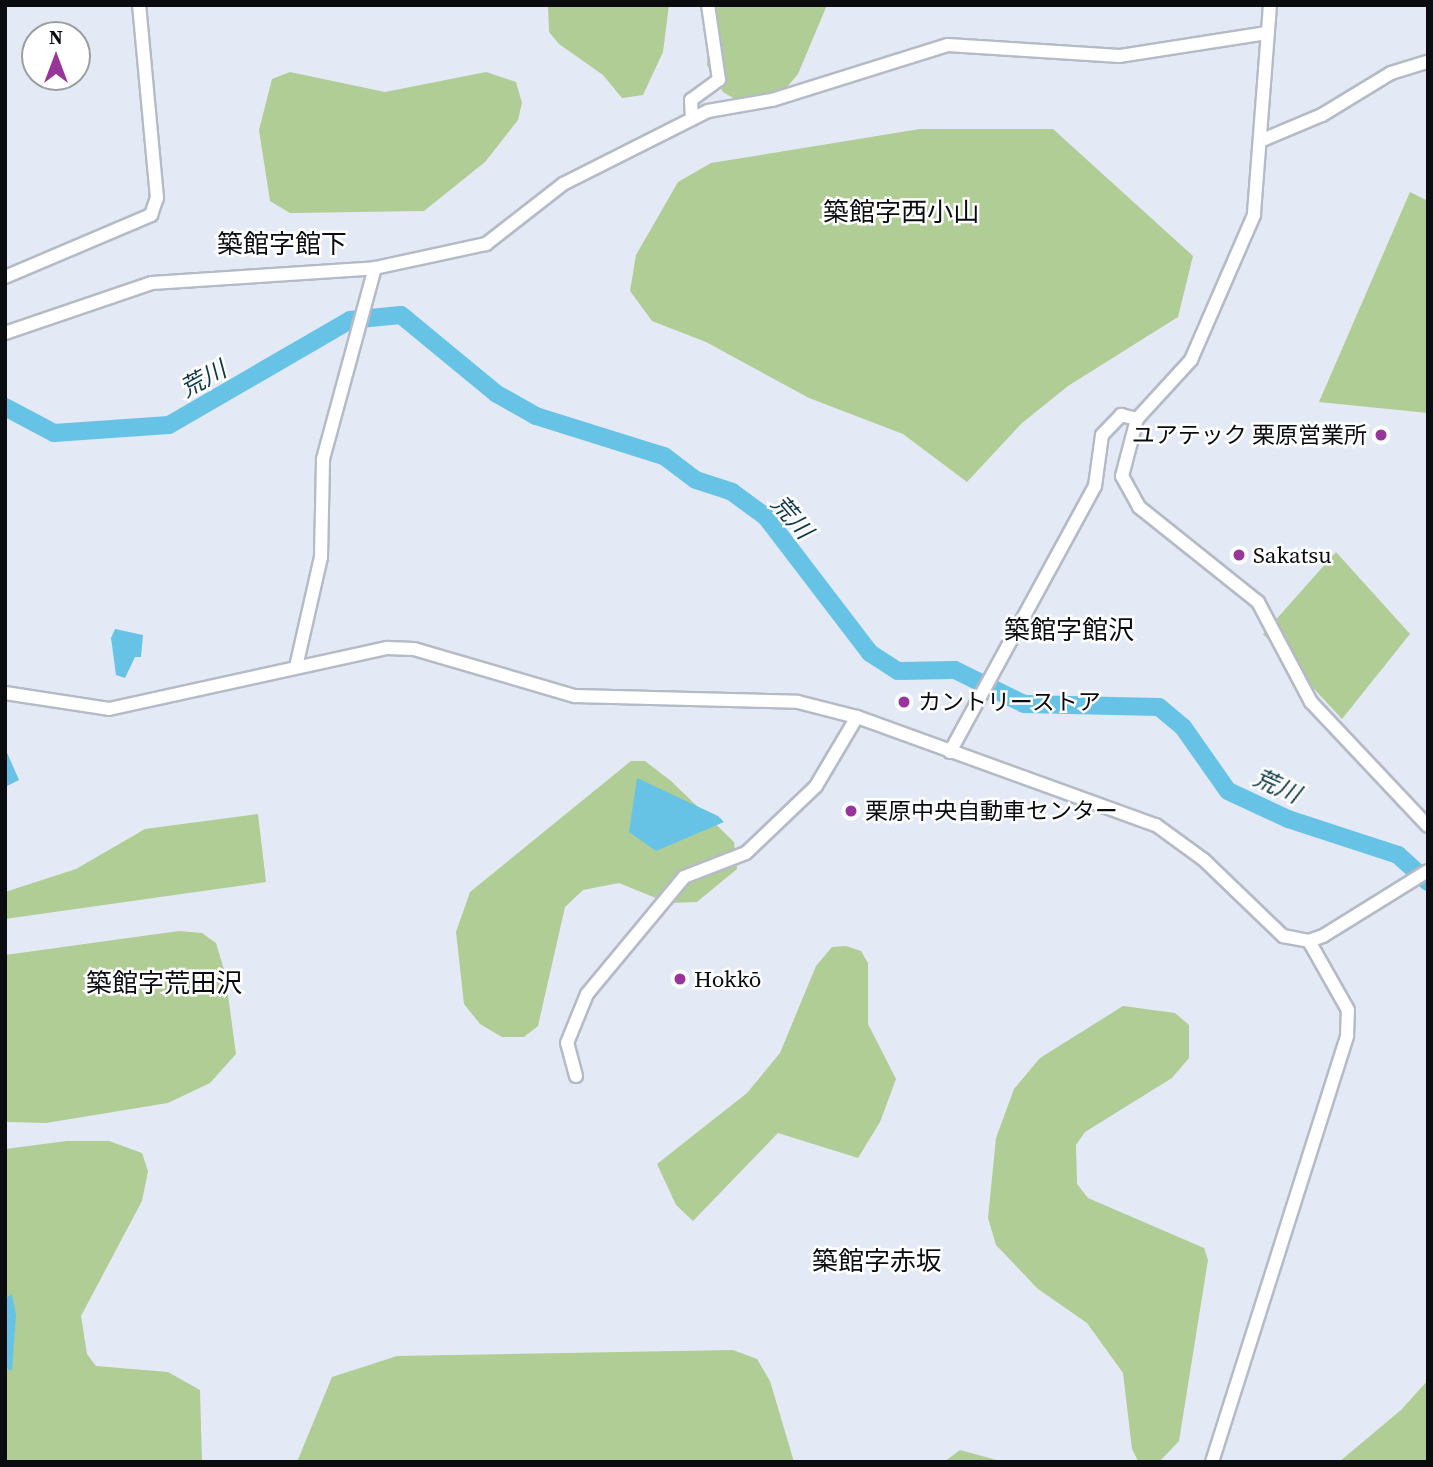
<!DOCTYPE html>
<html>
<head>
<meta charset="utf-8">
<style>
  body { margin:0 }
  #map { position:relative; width:1433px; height:1467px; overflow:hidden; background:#e4eaf5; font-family:"Source Serif 4","Noto Sans JP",serif }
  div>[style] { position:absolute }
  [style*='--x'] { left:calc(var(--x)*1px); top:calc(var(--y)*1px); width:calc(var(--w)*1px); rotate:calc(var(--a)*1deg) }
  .green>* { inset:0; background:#afcd94 }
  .water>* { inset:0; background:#67c3e6 }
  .river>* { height:18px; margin:-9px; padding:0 9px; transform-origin:9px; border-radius:9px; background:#67c3e6 }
  .roads { filter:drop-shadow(2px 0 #b5bbc6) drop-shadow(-2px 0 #b5bbc6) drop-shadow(0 2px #b5bbc6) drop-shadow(0 -2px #b5bbc6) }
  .minor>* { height:12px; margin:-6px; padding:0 6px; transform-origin:6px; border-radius:6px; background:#fff }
  .dots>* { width:19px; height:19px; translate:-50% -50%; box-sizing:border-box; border:4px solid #fff; border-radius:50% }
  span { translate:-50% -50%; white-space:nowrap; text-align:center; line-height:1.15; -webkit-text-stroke:5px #fff; paint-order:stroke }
  .poi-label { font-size:23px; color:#0a0c10 }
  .right { translate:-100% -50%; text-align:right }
  .left { translate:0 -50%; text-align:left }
  .water-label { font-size:24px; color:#0f3948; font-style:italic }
  .quarter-label { font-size:26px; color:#0a0c10 }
  .frame { position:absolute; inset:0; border:7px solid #0a0c10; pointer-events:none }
  .north { position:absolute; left:21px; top:21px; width:70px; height:70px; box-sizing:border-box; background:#fff; border:2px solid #9d9e9f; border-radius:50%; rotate:0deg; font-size:19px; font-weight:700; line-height:28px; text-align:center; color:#0a0c10 }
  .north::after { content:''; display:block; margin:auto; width:24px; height:32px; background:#97359b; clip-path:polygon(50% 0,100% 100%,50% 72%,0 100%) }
</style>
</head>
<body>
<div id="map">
  <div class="green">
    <i style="clip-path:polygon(548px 5px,669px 5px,663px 52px,643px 95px,622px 98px,603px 75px,559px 44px,549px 32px)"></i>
    <i style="clip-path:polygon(711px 5px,827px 5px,798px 74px,777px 99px,740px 102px,723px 92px,707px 65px)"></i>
    <i style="clip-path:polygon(290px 72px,385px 92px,486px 72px,516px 82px,522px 103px,518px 120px,485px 162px,424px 211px,290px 213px,270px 201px,259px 130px,272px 79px)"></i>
    <i style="clip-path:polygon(920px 129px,1053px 129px,1193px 256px,1178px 317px,1068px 386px,1022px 423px,967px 482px,903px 434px,809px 398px,706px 342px,652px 321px,630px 291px,636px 255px,678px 182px,711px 163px)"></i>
    <i style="clip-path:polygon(1410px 192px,1428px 201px,1428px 413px,1319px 402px)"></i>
    <i style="clip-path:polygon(1336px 552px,1410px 634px,1342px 719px,1263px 634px)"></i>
    <i style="clip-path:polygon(631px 761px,645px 761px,671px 781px,734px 842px,737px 869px,697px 902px,668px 903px,619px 883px,583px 890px,565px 907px,538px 1026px,524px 1037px,502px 1037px,480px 1024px,464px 1004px,456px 932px,470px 892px)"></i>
    <i style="clip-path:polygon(258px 814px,266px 882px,5px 919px,5px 892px,76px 869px,145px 829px)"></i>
    <i style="clip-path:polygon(179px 931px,202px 933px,216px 943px,225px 973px,236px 1054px,210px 1083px,168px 1103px,46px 1123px,5px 1122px,5px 955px)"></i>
    <i style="clip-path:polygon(846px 946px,861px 951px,868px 963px,868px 1024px,896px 1079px,880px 1122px,858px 1158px,778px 1133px,693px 1221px,676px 1205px,657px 1164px,747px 1093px,780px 1053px,816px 966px,832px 947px)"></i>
    <i style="clip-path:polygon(1123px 1006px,1175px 1013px,1189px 1025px,1189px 1058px,1172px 1078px,1085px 1132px,1076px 1145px,1077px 1184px,1088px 1198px,1204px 1248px,1208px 1260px,1179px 1441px,1159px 1462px,1138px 1461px,1132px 1449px,1123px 1373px,1087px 1323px,1038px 1289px,996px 1245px,988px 1218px,996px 1138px,1014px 1089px,1040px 1058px)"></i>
    <i style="clip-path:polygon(67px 1141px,109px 1141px,142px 1153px,148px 1171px,142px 1201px,81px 1316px,87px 1354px,96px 1366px,168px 1372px,200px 1390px,202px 1462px,5px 1462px,5px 1149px)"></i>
    <i style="clip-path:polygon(733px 1350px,757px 1359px,770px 1381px,794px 1462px,297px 1462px,332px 1377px,397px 1356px)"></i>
    <i style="clip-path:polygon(1428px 1380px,1428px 1462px,1339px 1462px,1401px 1410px)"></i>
    <i style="clip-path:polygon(960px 1450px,993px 1459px,1003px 1462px,944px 1462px)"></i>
  </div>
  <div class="water">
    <i style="clip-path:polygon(115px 629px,143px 635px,141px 657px,135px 657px,125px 678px,116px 675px,111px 638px)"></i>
    <i style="clip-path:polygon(5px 748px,19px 780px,5px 787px)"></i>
    <i style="clip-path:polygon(637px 778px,718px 816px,724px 822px,656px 851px,629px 832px)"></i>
    <i style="clip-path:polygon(12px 1294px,16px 1315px,12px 1371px,5px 1367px,5px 1299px)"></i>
  </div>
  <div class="river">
    <i style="--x:5;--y:407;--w:55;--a:28"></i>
    <i style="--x:54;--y:433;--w:115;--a:-4"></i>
    <i style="--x:169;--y:425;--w:209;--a:-30.1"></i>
    <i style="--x:350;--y:320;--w:51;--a:-5.6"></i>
    <i style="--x:401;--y:315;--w:124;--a:39.5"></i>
    <i style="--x:497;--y:394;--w:45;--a:29.4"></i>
    <i style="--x:536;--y:416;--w:134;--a:17.4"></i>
    <i style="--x:664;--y:456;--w:40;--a:37"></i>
    <i style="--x:696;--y:480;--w:38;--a:18"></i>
    <i style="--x:732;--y:492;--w:42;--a:36.3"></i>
    <i style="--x:766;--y:517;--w:171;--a:52.6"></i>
    <i style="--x:870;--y:653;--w:33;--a:33"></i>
    <i style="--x:898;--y:671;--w:57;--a:-1"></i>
    <i style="--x:955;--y:670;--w:77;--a:26.2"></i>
    <i style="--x:1024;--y:704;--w:135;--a:1.3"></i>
    <i style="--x:1159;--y:707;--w:31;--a:40"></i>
    <i style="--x:1183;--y:727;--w:78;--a:54.9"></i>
    <i style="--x:1228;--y:791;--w:66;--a:25"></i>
    <i style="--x:1288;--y:819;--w:116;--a:18.1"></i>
    <i style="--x:1398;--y:855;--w:40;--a:42"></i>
  </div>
  <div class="roads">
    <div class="minor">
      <i style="--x:1270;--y:5;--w:211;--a:94.4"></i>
      <i style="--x:1254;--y:215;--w:158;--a:113.5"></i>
      <i style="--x:1191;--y:360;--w:80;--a:132.5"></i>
      <i style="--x:1137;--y:419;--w:59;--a:104.7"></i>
      <i style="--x:1122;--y:476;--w:35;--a:61"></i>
      <i style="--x:1139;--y:507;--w:152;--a:38.6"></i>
      <i style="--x:1258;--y:602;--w:113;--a:62.1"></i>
      <i style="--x:1311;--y:702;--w:170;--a:46.7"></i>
      <i style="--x:692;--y:119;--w:19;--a:-93"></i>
      <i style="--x:691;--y:100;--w:34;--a:-36"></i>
      <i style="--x:719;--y:80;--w:76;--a:-98.3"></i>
      <i style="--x:1260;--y:141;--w:67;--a:-22.8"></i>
      <i style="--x:1322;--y:115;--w:81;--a:-31.3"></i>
      <i style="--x:1391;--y:73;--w:39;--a:-17"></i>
      <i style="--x:5;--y:277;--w:159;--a:-23"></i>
      <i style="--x:151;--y:215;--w:18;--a:-71"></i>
      <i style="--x:157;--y:198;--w:194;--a:-95.3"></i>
      <i style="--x:5;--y:333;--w:155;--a:-18.8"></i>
      <i style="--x:152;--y:283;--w:224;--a:-3.8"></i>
      <i style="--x:375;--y:268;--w:114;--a:-12.2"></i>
      <i style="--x:486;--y:244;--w:98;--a:-37.9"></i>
      <i style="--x:563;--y:184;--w:162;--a:-26.7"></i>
      <i style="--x:708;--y:111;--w:65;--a:-9.8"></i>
      <i style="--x:772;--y:100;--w:184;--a:-17.4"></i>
      <i style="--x:948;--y:45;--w:172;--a:3.7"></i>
      <i style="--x:1120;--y:56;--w:149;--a:-8.9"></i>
      <i style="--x:296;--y:667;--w:113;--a:-77.2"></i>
      <i style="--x:321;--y:557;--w:98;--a:-88.8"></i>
      <i style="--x:323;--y:459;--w:198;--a:-74.8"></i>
      <i style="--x:5;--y:693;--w:105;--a:8.7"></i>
      <i style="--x:109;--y:709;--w:285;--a:-12.4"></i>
      <i style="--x:387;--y:648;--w:27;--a:2"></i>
      <i style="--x:414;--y:649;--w:168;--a:16.3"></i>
      <i style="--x:575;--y:696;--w:223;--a:1.5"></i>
      <i style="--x:798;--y:702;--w:61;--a:14.3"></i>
      <i style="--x:857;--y:717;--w:318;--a:19.9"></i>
      <i style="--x:1156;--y:825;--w:59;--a:36.1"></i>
      <i style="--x:1204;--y:860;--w:110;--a:43.9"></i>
      <i style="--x:1283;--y:936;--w:26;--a:11"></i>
      <i style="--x:1309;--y:941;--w:15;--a:-20"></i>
      <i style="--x:1323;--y:936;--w:123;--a:-31.8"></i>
      <i style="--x:950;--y:752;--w:303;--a:-61.4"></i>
      <i style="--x:1095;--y:486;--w:51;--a:-82.2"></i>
      <i style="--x:1102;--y:435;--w:28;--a:-46"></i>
      <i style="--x:1121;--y:415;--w:16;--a:14"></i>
      <i style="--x:576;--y:1076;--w:34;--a:-105"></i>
      <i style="--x:567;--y:1043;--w:53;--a:-67.8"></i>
      <i style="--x:587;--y:994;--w:152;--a:-50.3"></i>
      <i style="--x:684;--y:877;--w:66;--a:-21.2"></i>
      <i style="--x:746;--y:853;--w:97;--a:-43.7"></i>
      <i style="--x:816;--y:786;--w:80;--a:-59.3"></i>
      <i style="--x:1212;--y:1462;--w:447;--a:-72.4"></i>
      <i style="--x:1347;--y:1036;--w:26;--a:-88"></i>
      <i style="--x:1348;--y:1010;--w:79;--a:-119.5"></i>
    </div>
  </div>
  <div class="dots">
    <i style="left:1381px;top:435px;background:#97359b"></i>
    <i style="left:1239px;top:555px;background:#97359b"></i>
    <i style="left:904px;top:702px;background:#97359b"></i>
    <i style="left:851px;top:811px;background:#97359b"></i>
    <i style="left:680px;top:979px;background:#97359b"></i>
  </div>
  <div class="poi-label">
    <span class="right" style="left:1367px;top:435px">ユアテック 栗原営業所</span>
    <span class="left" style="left:1253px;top:555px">Sakatsu</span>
    <span class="left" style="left:918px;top:702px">カントリーストア</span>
    <span class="left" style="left:865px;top:811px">栗原中央自動車センター</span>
    <span class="left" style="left:694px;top:979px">Hokkō</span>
  </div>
  <div class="water-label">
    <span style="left:203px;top:379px;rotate:-29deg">荒川</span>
    <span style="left:792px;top:517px;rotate:49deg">荒川</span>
    <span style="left:1277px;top:786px;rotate:24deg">荒川</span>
  </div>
  <div class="quarter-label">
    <span style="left:901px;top:213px">築館字西小山</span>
    <span style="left:282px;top:245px">築館字館下</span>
    <span style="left:1069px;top:631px">築館字館沢</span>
    <span style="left:164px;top:984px">築館字荒田沢</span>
    <span style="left:877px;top:1262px">築館字赤坂</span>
  </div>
  <div class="frame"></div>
  <div class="north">N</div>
</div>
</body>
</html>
